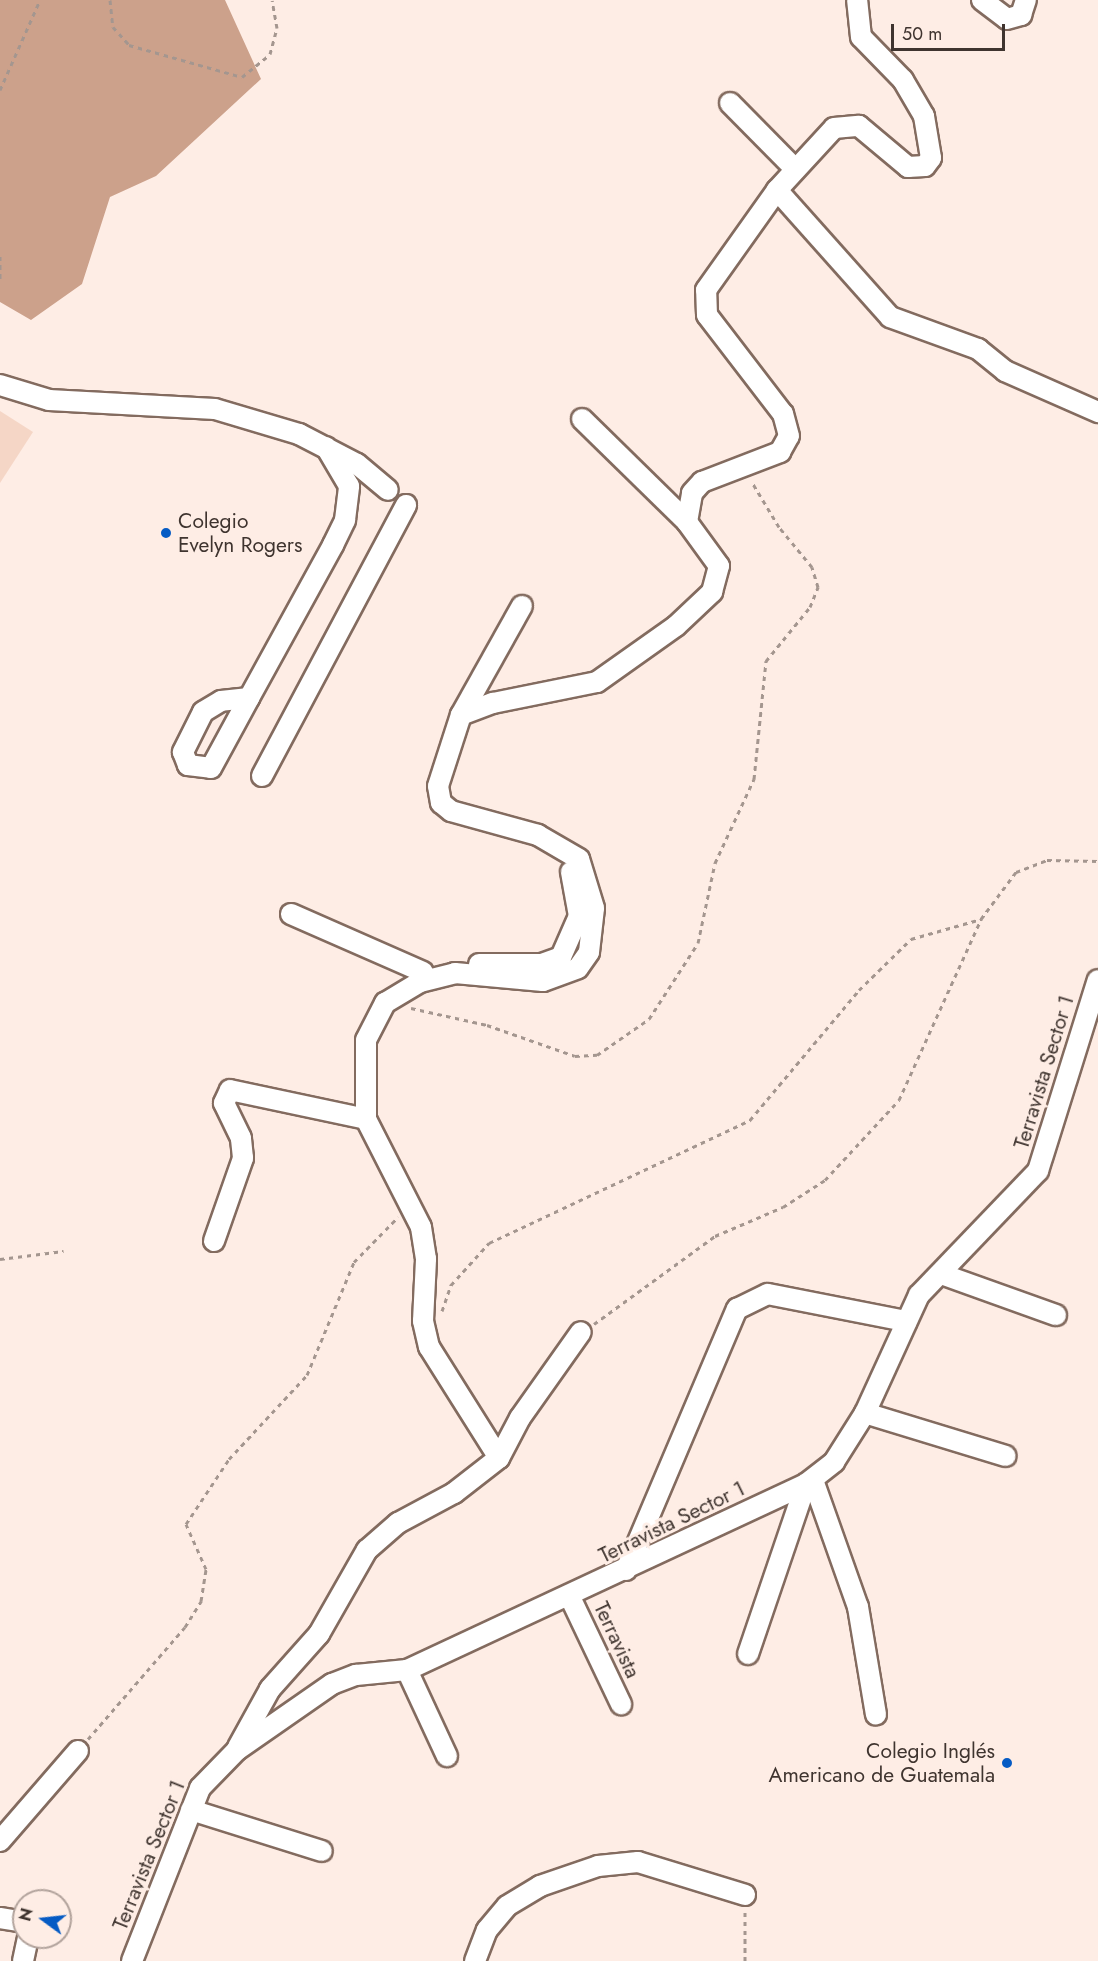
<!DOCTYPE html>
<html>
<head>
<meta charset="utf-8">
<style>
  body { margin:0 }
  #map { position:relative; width:1098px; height:1961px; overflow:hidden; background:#feede5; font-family:Jost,sans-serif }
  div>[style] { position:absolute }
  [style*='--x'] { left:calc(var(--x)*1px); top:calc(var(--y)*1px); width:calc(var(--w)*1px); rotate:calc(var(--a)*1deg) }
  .green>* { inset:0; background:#f5d6c6 }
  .forest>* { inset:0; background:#cca18b }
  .path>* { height:3px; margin-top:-1.5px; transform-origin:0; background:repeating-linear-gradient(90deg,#a4968f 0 4.5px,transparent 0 9px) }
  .roads { filter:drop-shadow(2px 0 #836b5f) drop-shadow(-2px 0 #836b5f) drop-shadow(0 2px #836b5f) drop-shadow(0 -2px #836b5f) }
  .minor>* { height:20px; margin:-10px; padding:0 10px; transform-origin:10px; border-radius:10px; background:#fff }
  .dots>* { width:16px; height:16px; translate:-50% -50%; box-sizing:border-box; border:3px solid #feede5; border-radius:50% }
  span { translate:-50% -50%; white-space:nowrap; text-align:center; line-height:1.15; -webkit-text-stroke:6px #feede5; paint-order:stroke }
  .poi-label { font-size:21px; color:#3f342f }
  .left { translate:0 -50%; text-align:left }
  .right { translate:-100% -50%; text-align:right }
  .street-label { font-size:21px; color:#3f342f }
  .north { position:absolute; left:12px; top:1889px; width:60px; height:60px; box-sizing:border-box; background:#feede5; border:2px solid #b2a39c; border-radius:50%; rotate:285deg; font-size:16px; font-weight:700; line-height:24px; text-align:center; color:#3f342f }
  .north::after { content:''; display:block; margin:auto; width:21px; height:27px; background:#055bc4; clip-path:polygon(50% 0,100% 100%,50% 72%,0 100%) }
  .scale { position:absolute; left:891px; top:24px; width:114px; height:27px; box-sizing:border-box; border:3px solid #3f342f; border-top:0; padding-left:8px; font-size:18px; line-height:21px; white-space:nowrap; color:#3f342f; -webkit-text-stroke:4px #feede5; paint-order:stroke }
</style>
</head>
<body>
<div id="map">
  <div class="green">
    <i style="clip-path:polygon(0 411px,33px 432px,0 483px)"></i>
  </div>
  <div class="forest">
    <i style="clip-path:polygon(0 0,225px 0,261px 79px,156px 176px,110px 197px,82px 284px,31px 320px,0 302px)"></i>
  </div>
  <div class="path">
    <i style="--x:110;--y:0;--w:27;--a:84"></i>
    <i style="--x:113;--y:27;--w:24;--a:48"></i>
    <i style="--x:129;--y:45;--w:117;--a:15.8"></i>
    <i style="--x:242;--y:77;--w:36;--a:-39"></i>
    <i style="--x:270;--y:54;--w:27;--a:-75"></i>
    <i style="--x:277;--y:28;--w:28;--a:-100"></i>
    <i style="--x:0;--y:90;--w:98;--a:-66"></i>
    <i style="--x:0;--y:256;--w:26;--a:90"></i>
    <i style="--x:411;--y:1008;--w:78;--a:12.6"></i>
    <i style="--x:487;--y:1025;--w:93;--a:19.4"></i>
    <i style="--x:575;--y:1056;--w:22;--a:-3"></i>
    <i style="--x:597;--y:1055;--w:63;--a:-34.7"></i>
    <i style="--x:649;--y:1019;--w:90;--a:-57.2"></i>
    <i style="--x:698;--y:943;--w:82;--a:-78"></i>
    <i style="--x:715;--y:863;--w:93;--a:-65.1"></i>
    <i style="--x:754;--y:779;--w:119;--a:-84.2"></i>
    <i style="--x:766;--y:661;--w:70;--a:-50.8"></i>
    <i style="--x:810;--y:607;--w:22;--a:-68"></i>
    <i style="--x:818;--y:587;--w:21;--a:-107"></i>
    <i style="--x:812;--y:567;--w:52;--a:-129.5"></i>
    <i style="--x:779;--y:527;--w:52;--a:-121"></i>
    <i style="--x:0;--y:1259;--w:64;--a:-7.2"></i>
    <i style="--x:442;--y:1311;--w:28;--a:-71"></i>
    <i style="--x:451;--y:1285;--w:57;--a:-47.9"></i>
    <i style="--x:489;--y:1243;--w:289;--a:-25.2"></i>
    <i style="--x:750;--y:1120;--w:170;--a:-50"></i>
    <i style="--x:859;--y:990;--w:73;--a:-44.4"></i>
    <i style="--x:911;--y:939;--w:73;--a:-15.9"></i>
    <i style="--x:594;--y:1324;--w:150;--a:-36"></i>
    <i style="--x:715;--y:1236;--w:74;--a:-23.1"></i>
    <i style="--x:783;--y:1207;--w:50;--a:-32.7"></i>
    <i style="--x:825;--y:1180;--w:109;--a:-47.2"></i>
    <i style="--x:899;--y:1100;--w:199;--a:-65.6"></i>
    <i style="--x:981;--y:919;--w:59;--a:-53.3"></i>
    <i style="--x:1016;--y:872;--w:33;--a:-21"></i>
    <i style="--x:1047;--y:860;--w:51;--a:1.1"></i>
    <i style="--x:88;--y:1739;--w:148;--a:-49.1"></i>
    <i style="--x:185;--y:1627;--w:31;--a:-58"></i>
    <i style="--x:201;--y:1601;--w:32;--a:-81"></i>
    <i style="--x:206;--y:1569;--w:49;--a:-114"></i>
    <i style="--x:186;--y:1524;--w:78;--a:-56.5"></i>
    <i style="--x:229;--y:1459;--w:115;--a:-47.1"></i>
    <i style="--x:307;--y:1375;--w:122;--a:-67.4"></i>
    <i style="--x:354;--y:1262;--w:63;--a:-45.6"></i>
    <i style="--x:745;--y:1912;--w:49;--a:90"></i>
  </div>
  <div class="roads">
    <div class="minor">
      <i style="--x:982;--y:0;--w:31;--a:37"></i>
      <i style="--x:1007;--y:19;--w:15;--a:-16"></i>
      <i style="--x:1021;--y:15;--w:16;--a:-72"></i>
      <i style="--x:730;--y:103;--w:93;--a:45.4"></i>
      <i style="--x:777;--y:190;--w:170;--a:48.3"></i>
      <i style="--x:890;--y:317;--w:94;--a:20"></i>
      <i style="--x:978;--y:349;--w:35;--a:39"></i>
      <i style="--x:1005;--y:371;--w:102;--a:23.8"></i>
      <i style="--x:0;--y:385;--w:51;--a:17"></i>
      <i style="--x:49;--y:400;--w:166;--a:3.1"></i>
      <i style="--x:215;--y:409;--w:88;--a:16.6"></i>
      <i style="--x:299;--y:434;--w:65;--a:27.3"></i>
      <i style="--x:357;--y:464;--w:40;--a:40"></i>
      <i style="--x:582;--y:419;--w:147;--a:44.4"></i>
      <i style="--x:249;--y:698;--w:28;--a:174"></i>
      <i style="--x:221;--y:701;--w:21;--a:149"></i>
      <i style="--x:203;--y:712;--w:45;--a:116.6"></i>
      <i style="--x:183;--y:752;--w:14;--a:69"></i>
      <i style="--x:188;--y:765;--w:23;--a:7"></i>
      <i style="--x:211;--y:768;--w:80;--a:-61.5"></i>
      <i style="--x:249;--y:698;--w:175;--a:-61.2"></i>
      <i style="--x:333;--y:545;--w:28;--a:-64"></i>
      <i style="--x:345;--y:520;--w:34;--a:-83"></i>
      <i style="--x:349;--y:486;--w:45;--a:-120.5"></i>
      <i style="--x:461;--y:715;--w:125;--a:-60.8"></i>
      <i style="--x:262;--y:776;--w:307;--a:-62"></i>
      <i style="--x:291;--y:914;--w:144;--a:23.7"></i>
      <i style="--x:479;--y:964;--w:63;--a:0"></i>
      <i style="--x:542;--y:964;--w:20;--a:-20"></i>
      <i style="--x:561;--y:957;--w:45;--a:-66.3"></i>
      <i style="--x:579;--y:916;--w:45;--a:-100.3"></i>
      <i style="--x:214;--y:1241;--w:88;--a:-70.7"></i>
      <i style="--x:243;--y:1158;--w:20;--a:-96"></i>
      <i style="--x:241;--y:1138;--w:39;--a:-116"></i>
      <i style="--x:224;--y:1103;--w:14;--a:-65"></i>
      <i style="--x:230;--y:1090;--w:139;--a:12"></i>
      <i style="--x:944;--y:1275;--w:119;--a:19.7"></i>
      <i style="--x:865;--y:1413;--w:147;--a:17"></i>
      <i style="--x:499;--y:1458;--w:131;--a:-122.2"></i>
      <i style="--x:429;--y:1347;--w:27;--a:-103"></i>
      <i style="--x:423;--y:1321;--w:62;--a:-87.2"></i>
      <i style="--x:426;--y:1259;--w:32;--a:-99"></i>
      <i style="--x:421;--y:1227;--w:121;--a:-117"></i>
      <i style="--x:366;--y:1119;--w:79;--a:-90"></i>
      <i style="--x:366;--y:1040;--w:42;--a:-62.8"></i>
      <i style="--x:385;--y:1003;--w:41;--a:-31"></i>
      <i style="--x:420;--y:982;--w:36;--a:-14"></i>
      <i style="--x:455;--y:973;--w:88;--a:5.2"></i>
      <i style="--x:543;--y:981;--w:37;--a:-20"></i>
      <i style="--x:578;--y:968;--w:19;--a:-55"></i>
      <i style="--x:589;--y:952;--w:44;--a:-83.5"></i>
      <i style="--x:594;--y:908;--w:51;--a:-107"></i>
      <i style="--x:579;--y:859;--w:48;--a:-149.7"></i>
      <i style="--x:538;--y:835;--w:90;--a:-164.6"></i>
      <i style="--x:451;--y:811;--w:13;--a:-141"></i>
      <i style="--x:441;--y:803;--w:17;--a:-100"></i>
      <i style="--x:438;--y:786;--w:75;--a:-72.1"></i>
      <i style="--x:461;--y:715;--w:34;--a:-21"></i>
      <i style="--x:493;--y:703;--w:106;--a:-11.4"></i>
      <i style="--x:597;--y:682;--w:97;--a:-35.3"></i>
      <i style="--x:676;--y:626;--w:50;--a:-43.4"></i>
      <i style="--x:712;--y:592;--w:27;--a:-75"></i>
      <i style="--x:719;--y:566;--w:54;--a:-126"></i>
      <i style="--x:687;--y:522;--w:29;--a:-80"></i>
      <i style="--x:692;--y:493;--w:15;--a:-48"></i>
      <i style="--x:702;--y:482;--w:84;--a:-21"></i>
      <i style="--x:780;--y:452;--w:18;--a:-61"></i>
      <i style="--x:789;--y:436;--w:23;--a:-105"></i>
      <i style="--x:783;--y:414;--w:125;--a:-127.5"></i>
      <i style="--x:707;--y:315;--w:25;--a:-92"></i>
      <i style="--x:706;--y:290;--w:123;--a:-54.6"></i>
      <i style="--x:777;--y:190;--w:84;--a:-47.4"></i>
      <i style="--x:834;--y:128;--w:25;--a:-5"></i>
      <i style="--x:859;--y:126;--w:64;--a:39.9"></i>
      <i style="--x:908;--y:167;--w:17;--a:-3"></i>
      <i style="--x:925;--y:166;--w:10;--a:-53"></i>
      <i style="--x:931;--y:158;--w:43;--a:-99.5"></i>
      <i style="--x:924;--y:116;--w:42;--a:-120.3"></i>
      <i style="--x:903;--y:80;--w:60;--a:-134.3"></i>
      <i style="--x:861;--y:37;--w:37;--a:-96"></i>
      <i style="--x:813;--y:1480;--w:135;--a:70.5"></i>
      <i style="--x:858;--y:1607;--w:109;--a:80.5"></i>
      <i style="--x:626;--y:1570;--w:284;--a:-67"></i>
      <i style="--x:737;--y:1309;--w:34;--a:-26"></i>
      <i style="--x:768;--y:1294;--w:141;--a:11.1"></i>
      <i style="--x:570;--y:1597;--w:119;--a:64.5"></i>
      <i style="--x:748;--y:1654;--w:180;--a:-71.2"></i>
      <i style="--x:407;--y:1670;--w:95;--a:65.1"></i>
      <i style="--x:238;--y:1747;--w:66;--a:-61.1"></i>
      <i style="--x:270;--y:1689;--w:74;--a:-48.3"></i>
      <i style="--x:319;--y:1634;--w:97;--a:-60.3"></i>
      <i style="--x:367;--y:1550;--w:41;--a:-41.1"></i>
      <i style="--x:398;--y:1523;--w:64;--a:-28.2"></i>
      <i style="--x:454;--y:1493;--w:57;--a:-37.9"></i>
      <i style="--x:499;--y:1458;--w:45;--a:-62.3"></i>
      <i style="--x:520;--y:1418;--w:105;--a:-54.7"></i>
      <i style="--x:191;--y:1810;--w:137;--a:17.4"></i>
      <i style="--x:0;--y:1841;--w:119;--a:-49.1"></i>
      <i style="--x:0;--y:1918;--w:24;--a:9"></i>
      <i style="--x:23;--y:1961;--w:25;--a:-78"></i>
      <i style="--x:132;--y:1961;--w:186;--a:-68.5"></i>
      <i style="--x:200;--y:1788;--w:53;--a:-45.8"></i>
      <i style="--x:237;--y:1750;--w:116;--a:-34.8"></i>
      <i style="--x:332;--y:1684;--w:26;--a:-21"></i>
      <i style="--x:356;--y:1675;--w:51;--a:-5.6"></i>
      <i style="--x:407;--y:1670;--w:440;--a:-25"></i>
      <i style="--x:806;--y:1484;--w:36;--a:-38"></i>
      <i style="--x:834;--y:1462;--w:58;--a:-57.7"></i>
      <i style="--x:865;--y:1413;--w:130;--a:-65.4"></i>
      <i style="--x:919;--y:1295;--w:172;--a:-46.2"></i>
      <i style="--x:1038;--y:1171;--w:200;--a:-72.6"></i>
      <i style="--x:475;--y:1961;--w:33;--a:-69"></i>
      <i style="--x:487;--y:1930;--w:31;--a:-50"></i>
      <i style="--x:507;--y:1906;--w:39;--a:-31"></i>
      <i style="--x:540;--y:1886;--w:61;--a:-19"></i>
      <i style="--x:598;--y:1866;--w:40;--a:-5.7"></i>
      <i style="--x:638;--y:1862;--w:112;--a:17.1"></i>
    </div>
  </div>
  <div class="dots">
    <i style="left:166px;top:533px;background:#055bc4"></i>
    <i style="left:1007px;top:1763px;background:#055bc4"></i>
  </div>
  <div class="poi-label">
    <span class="left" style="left:178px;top:533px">Colegio<br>Evelyn Rogers</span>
    <span class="right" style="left:995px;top:1763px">Colegio Inglés<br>Americano de Guatemala</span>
  </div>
  <div class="street-label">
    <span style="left:1044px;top:1072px;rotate:-73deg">Terravista Sector 1</span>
    <span style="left:672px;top:1522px;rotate:-26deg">Terravista Sector 1</span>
    <span style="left:617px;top:1640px;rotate:65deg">Terravista</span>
    <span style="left:149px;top:1855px;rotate:-68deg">Terravista Sector 1</span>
  </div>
  <div class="north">N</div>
  <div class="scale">50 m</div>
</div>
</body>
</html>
